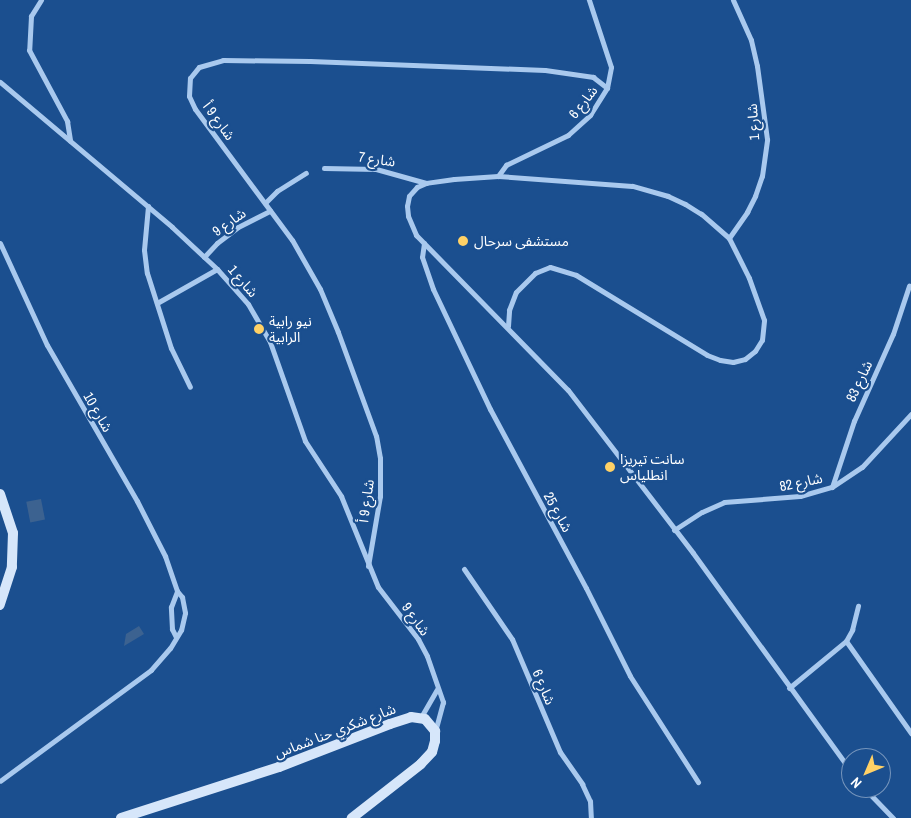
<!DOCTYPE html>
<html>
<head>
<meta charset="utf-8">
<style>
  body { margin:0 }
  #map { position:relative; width:911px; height:818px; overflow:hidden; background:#1b4f8f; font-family:"Archivo Narrow","Noto Sans Arabic",sans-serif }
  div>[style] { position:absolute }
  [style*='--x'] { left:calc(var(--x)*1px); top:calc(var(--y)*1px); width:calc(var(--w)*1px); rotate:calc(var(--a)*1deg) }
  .water>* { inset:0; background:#3c6290; transform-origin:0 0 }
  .street>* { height:5px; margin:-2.5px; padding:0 2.5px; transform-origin:2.5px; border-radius:2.5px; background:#a9c9ee }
  .secondary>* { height:10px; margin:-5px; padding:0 5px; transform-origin:5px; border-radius:5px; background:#d6e6fa }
  .dots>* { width:14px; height:14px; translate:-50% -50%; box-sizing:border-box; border:2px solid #1b4f8f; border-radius:50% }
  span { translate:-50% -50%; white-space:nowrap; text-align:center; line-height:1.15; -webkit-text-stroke:4.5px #1b4f8f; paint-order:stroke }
  .street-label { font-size:14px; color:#fff }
  .poi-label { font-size:14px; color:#fff }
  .left { translate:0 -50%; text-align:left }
  .north { position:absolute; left:841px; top:748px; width:50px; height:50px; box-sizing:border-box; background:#1b4f8f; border:1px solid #7695bc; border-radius:50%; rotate:225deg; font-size:14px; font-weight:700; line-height:20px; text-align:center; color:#fff }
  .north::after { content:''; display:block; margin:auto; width:18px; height:22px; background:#ffd166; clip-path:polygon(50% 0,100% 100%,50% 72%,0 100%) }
</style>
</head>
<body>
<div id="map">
  <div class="water">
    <i style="left:41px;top:499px;width:21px;height:15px;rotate:79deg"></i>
    <i style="clip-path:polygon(139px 626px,144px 634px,124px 646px,126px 634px)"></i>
  </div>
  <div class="street">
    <i style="--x:41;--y:0;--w:19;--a:122"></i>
    <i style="--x:31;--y:16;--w:34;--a:93"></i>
    <i style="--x:29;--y:50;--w:81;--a:61.8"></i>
    <i style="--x:67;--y:121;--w:20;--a:81"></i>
    <i style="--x:0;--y:82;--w:225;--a:40.1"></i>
    <i style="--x:172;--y:227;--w:62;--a:43"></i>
    <i style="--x:217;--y:269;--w:47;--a:48.5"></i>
    <i style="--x:248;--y:304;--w:44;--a:59.9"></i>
    <i style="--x:270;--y:342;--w:105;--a:70.5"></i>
    <i style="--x:305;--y:441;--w:66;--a:56.8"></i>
    <i style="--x:341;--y:496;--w:98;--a:67.9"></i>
    <i style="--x:378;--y:587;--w:66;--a:52.4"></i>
    <i style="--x:418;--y:639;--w:19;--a:62"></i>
    <i style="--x:427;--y:656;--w:49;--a:70.8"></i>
    <i style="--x:443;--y:702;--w:30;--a:105"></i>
    <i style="--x:324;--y:168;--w:52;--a:1.1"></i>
    <i style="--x:376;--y:169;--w:52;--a:15.6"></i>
    <i style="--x:498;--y:176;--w:14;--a:-54"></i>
    <i style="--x:506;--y:165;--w:69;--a:-25.8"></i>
    <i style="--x:568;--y:135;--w:30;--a:-42"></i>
    <i style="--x:590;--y:115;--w:32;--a:-58"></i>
    <i style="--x:607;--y:88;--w:21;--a:-79"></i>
    <i style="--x:611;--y:67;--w:71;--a:-108.2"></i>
    <i style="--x:265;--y:203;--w:17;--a:-45"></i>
    <i style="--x:277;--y:191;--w:34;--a:-32"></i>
    <i style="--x:148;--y:206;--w:44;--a:95.2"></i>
    <i style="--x:144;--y:250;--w:23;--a:83"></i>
    <i style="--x:147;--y:273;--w:79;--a:72.3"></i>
    <i style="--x:171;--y:348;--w:43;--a:64"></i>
    <i style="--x:729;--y:238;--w:32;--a:-55"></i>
    <i style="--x:747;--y:212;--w:18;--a:-63"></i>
    <i style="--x:755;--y:196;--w:21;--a:-71"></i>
    <i style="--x:762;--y:176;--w:37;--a:-82"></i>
    <i style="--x:767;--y:139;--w:74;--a:-97.8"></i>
    <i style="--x:757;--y:66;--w:27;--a:-103"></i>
    <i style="--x:751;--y:40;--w:44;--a:-114.2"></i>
    <i style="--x:0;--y:243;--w:112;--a:65.3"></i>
    <i style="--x:47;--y:345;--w:180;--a:60"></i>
    <i style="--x:137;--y:501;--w:62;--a:63"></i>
    <i style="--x:165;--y:556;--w:37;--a:71"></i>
    <i style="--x:177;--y:591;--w:8;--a:50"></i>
    <i style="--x:182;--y:597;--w:16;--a:79"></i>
    <i style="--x:185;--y:613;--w:17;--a:103"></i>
    <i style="--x:181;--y:630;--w:21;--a:121"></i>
    <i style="--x:170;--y:648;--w:29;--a:131"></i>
    <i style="--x:151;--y:670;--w:187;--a:143.7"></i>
    <i style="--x:424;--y:243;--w:14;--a:98"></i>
    <i style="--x:422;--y:257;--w:34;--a:71"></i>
    <i style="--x:433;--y:289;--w:133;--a:64.6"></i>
    <i style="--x:490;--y:409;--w:203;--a:61.8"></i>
    <i style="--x:586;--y:588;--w:98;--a:63.4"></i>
    <i style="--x:630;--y:676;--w:126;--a:57.3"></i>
    <i style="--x:204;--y:257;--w:19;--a:-47"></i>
    <i style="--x:217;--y:243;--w:26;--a:-37"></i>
    <i style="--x:238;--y:227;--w:36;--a:-27"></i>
    <i style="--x:157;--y:303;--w:69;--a:-29.5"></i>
    <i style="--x:508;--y:326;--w:16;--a:-86"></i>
    <i style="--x:509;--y:310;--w:19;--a:-69"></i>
    <i style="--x:516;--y:292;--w:27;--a:-45"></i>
    <i style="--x:535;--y:273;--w:16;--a:-22"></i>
    <i style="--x:550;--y:267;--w:27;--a:17"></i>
    <i style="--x:576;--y:275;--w:153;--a:31.4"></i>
    <i style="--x:707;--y:355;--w:14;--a:21"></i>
    <i style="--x:720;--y:360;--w:13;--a:9"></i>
    <i style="--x:733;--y:362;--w:12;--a:-14"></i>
    <i style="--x:745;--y:359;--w:13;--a:-39"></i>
    <i style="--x:755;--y:351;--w:13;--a:-58"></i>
    <i style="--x:762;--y:340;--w:20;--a:-84"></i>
    <i style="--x:764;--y:320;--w:45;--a:-109.7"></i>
    <i style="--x:749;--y:278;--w:45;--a:-116.6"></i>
    <i style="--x:729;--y:238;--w:37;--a:-139"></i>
    <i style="--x:701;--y:214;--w:19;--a:-148"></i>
    <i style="--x:685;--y:204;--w:19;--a:-155"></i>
    <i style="--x:668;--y:196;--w:37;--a:-164"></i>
    <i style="--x:632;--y:186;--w:134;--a:-175.7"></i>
    <i style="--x:498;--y:176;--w:44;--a:176.1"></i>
    <i style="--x:454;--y:179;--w:28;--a:172"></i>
    <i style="--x:426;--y:183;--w:10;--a:156"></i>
    <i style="--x:417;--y:187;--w:12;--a:132"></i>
    <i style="--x:409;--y:196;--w:10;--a:101"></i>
    <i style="--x:407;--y:206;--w:10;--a:84"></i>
    <i style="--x:408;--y:216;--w:21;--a:67"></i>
    <i style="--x:416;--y:235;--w:217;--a:45.6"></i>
    <i style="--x:568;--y:390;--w:205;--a:52.5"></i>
    <i style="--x:693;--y:553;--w:269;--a:54.1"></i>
    <i style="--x:832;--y:487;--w:70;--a:-71.6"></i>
    <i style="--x:854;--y:421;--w:95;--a:-65.9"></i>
    <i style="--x:893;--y:334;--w:51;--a:-71.6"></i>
    <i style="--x:674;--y:530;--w:33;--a:-33"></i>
    <i style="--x:702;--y:512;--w:24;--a:-24"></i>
    <i style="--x:724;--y:502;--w:76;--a:-4.5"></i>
    <i style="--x:800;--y:496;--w:33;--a:-16"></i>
    <i style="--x:832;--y:487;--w:36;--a:-34"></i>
    <i style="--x:862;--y:467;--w:72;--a:-47.2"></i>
    <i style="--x:368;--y:566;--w:71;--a:-80.3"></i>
    <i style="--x:380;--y:496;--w:38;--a:-90"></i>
    <i style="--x:380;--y:458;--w:22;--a:-100"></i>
    <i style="--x:376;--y:436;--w:111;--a:-110.1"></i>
    <i style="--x:338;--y:332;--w:47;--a:-112.7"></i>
    <i style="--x:320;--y:289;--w:56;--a:-119.7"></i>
    <i style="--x:292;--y:240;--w:163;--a:-126.5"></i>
    <i style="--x:195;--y:109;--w:14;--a:-115"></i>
    <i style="--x:189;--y:96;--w:18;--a:-87"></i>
    <i style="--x:190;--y:78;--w:14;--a:-51"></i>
    <i style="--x:199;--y:67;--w:25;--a:-16"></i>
    <i style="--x:223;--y:60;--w:87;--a:0.7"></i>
    <i style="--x:310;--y:61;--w:235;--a:2.2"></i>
    <i style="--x:545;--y:70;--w:49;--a:8.3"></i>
    <i style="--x:593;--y:77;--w:18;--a:38"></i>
    <i style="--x:464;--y:569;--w:85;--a:55.6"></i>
    <i style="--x:512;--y:639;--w:123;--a:67"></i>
    <i style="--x:560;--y:752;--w:39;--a:55"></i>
    <i style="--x:582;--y:784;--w:19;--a:65"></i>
    <i style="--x:590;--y:801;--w:17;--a:87"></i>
    <i style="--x:176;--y:637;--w:9;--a:-117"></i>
    <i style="--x:172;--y:629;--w:22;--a:-93"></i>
    <i style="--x:171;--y:607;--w:17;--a:-69"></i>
    <i style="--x:846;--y:641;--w:113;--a:54.8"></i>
    <i style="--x:789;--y:688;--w:74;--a:-39.5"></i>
    <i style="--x:846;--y:641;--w:13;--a:-61"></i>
    <i style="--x:852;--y:630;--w:25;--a:-76"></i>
    <i style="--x:421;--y:717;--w:32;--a:-60"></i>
    <i style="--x:864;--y:788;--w:42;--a:46"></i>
  </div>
  <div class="secondary">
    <i style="--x:0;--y:494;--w:41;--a:71.6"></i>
    <i style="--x:13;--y:533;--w:34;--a:92"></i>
    <i style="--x:12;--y:567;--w:40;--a:108"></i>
    <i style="--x:121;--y:818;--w:166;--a:-17.9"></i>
    <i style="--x:279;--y:767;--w:119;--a:-21.2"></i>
    <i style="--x:390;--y:724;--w:22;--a:-18"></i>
    <i style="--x:411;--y:717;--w:14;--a:8"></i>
    <i style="--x:425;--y:719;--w:16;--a:50"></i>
    <i style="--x:435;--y:731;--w:10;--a:90"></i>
    <i style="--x:435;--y:741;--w:11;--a:105"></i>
    <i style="--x:432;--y:752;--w:16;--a:133"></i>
    <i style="--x:421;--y:764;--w:88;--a:142"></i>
  </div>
  <div class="dots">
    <i style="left:463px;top:241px;background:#ffd166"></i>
    <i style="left:259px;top:329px;background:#ffd166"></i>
    <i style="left:610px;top:467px;background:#ffd166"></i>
  </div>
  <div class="street-label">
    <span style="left:583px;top:102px;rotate:-52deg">شارع 6</span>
    <span style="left:219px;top:121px;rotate:54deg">شارع 9 أ</span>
    <span style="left:753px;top:122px;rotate:-94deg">شارع 1</span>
    <span style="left:377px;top:159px;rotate:8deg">شارع 7</span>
    <span style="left:229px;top:222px;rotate:-35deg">شارع 9</span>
    <span style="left:243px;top:281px;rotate:49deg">شارع 1</span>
    <span style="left:859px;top:381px;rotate:-65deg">شارع 83</span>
    <span style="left:98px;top:412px;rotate:60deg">شارع 10</span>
    <span style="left:801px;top:482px;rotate:-12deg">شارع 82</span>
    <span style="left:366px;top:501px;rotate:-82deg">شارع 9 أ</span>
    <span style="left:558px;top:512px;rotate:61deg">شارع 25</span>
    <span style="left:416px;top:619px;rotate:54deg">شارع 9</span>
    <span style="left:544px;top:687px;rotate:67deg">شارع 6</span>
    <span style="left:335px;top:731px;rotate:-21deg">شارع شكري حنا شماس</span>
  </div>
  <div class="poi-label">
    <span class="left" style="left:474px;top:241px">مستشفى سرحال</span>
    <span class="left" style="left:269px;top:329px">نيو رابية<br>الرابية</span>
    <span class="left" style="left:620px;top:467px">سانت تيريزا<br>انطلياس</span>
  </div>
  <div class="north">N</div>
</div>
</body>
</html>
